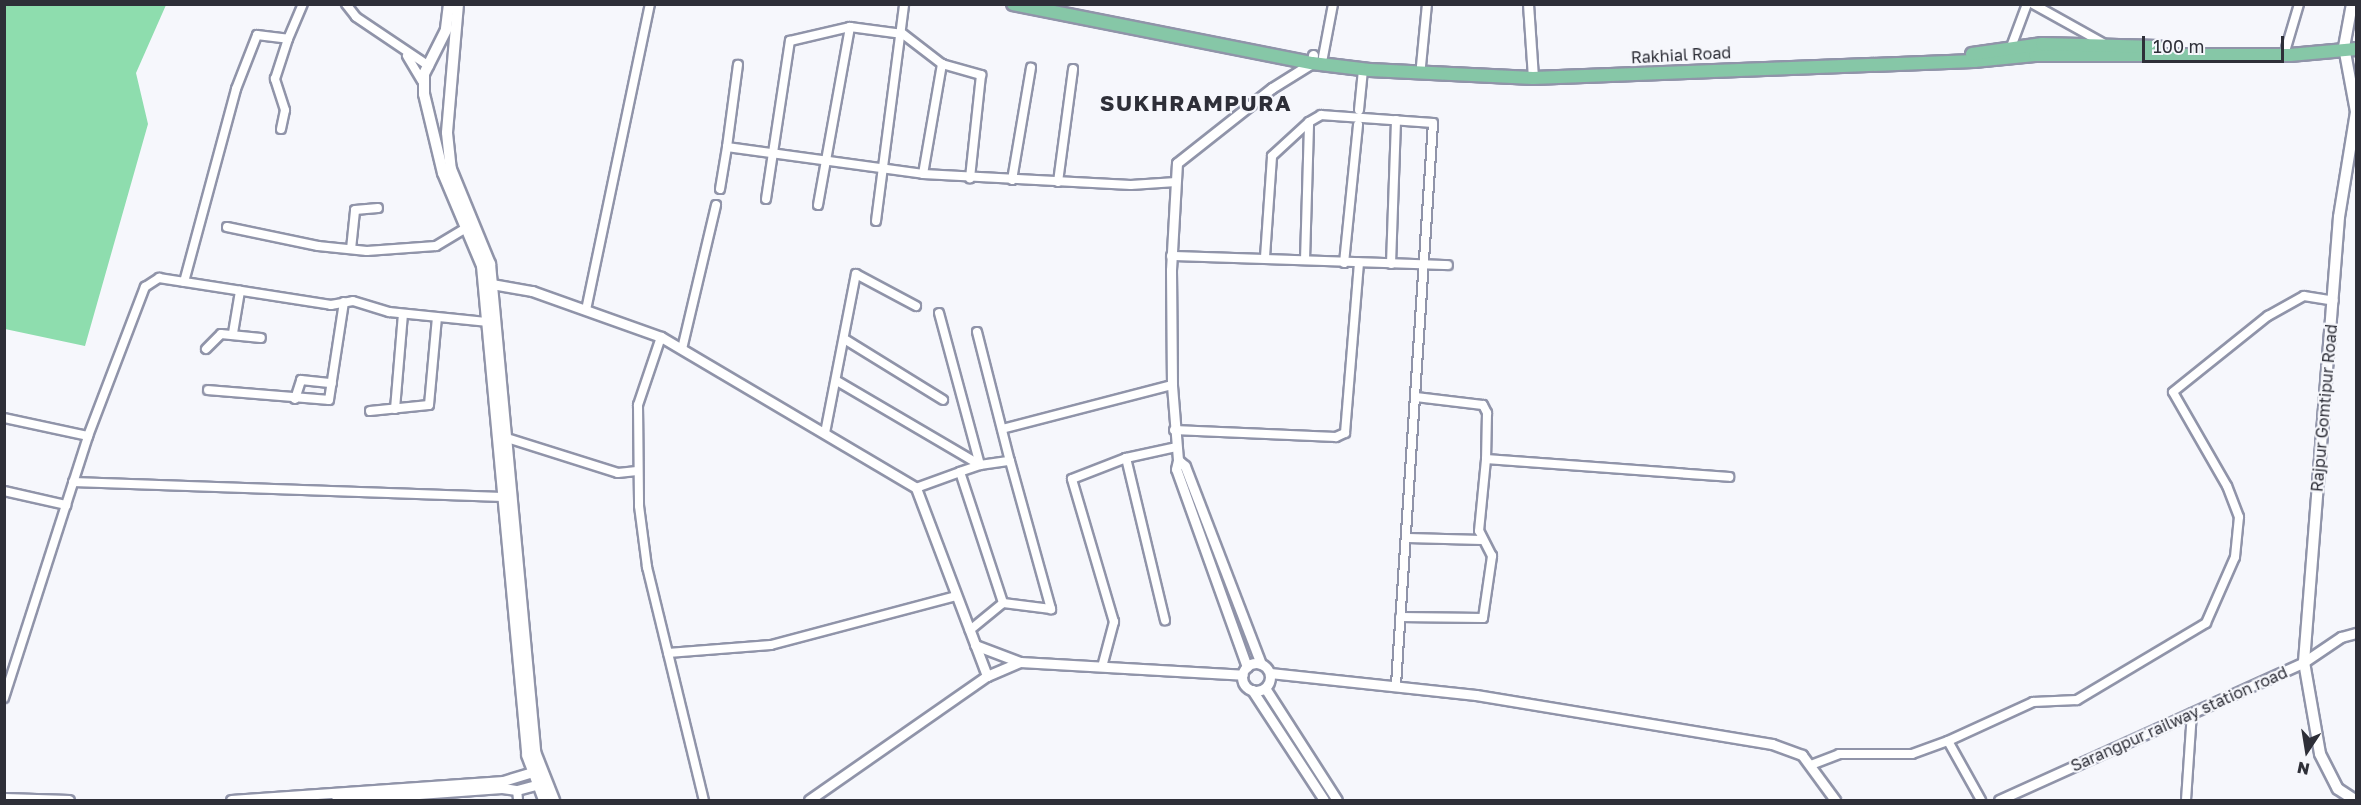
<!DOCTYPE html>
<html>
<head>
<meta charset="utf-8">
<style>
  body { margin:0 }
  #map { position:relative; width:2361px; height:805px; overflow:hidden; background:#f6f7fc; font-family:"Golos Text",sans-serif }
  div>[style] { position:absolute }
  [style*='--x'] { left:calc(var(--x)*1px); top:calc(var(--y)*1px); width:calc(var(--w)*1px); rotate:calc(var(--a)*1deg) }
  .green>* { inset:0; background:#8eddae }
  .roads { filter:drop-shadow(2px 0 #9094a9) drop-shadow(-2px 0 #9094a9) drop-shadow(0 2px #9094a9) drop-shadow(0 -2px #9094a9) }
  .minor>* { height:8px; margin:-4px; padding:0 4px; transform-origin:4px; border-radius:4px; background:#fff }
  .tertiary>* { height:9px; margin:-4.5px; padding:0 4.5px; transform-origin:4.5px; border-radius:4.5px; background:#fff }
  .tertiary>.ring { margin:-4.5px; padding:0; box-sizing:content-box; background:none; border:9px solid #fff; border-radius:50% }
  .secondary>* { height:10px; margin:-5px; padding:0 5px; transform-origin:5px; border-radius:5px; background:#fff }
  .primary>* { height:12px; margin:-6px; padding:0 6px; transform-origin:6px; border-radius:6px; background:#86c7a7 }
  span { translate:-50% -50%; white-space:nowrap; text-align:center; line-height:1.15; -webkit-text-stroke:4.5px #f6f7fc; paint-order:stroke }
  .street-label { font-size:16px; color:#2e2f38 }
  .district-label { font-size:22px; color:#2e2f38; font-weight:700; letter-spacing:1.5px }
  .frame { position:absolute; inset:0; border:6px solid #2e2f38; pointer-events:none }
  .north { position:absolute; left:2277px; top:721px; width:60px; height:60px; -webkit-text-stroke:4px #f6f7fc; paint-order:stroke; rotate:192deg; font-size:16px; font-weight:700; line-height:24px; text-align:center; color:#2e2f38 }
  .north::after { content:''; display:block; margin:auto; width:21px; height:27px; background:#2e2f38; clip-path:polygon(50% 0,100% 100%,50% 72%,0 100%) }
  .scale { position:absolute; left:2142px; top:36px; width:142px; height:27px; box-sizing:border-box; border:3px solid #2e2f38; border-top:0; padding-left:8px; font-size:18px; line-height:21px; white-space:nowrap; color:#2e2f38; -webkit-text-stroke:4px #f6f7fc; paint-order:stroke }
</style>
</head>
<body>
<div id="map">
  <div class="green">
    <i style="clip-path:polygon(4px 5px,166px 5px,136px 73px,148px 124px,85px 346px,5px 329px)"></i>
  </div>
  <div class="roads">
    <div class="minor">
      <i style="--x:346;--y:4;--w:16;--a:52"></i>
      <i style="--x:356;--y:17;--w:88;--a:33.9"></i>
      <i style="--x:2033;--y:4;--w:82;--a:29.1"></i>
      <i style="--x:2011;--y:47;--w:46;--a:-69.6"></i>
      <i style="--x:2286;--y:48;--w:46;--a:-73.5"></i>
      <i style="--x:407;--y:56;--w:29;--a:59"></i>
      <i style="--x:1323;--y:57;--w:54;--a:-79.3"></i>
      <i style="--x:1421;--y:66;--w:62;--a:-84.5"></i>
      <i style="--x:1359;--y:110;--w:40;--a:-84.3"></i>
      <i style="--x:281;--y:129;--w:19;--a:-78"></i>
      <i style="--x:285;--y:110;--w:33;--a:-108"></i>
      <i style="--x:275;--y:79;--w:42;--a:-72"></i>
      <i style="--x:727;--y:147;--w:83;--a:-82.4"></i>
      <i style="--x:923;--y:174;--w:112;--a:-80.2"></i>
      <i style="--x:1012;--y:180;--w:114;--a:-80.4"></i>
      <i style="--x:1058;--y:182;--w:114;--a:-82.4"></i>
      <i style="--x:720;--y:189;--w:43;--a:-80.5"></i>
      <i style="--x:727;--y:147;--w:198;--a:7.8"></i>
      <i style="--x:923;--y:174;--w:208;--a:3"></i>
      <i style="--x:1131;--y:185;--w:45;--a:-3.8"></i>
      <i style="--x:766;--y:199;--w:160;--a:-81.4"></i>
      <i style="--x:790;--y:41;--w:62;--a:-13.1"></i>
      <i style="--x:850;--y:27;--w:53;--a:7.5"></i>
      <i style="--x:903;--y:34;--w:49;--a:37.6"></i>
      <i style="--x:942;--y:64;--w:41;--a:15.8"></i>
      <i style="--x:981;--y:75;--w:104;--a:96.1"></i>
      <i style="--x:818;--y:205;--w:181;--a:-79.8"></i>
      <i style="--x:876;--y:221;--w:219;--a:-82.6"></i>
      <i style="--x:227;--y:227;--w:93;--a:11.8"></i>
      <i style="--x:318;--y:246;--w:49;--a:5.8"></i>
      <i style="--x:367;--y:251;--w:69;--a:-4.1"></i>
      <i style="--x:436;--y:246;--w:35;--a:-31"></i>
      <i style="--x:351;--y:249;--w:39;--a:-84"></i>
      <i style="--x:355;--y:210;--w:23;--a:-5"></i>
      <i style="--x:1171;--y:256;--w:277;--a:1.9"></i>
      <i style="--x:1265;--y:257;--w:101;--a:-86"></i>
      <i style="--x:1272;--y:156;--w:50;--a:-42.6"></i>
      <i style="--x:1309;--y:122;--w:14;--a:-30"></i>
      <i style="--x:1321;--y:115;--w:112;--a:4.1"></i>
      <i style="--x:1433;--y:123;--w:563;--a:93.77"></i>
      <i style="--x:1305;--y:260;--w:138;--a:-88.3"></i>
      <i style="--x:1344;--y:263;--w:139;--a:-84.2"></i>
      <i style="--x:1391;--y:264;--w:144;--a:-88"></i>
      <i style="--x:184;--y:282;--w:200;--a:-74.9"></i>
      <i style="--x:236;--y:89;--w:58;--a:-68.7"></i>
      <i style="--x:257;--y:35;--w:31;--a:7"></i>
      <i style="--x:288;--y:39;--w:38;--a:-67"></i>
      <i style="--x:586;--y:310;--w:313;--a:-78.2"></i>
      <i style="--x:939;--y:313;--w:157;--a:74.9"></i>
      <i style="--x:980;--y:465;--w:21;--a:161"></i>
      <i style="--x:977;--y:332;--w:133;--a:75.7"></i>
      <i style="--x:233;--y:333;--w:43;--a:-80.5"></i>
      <i style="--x:661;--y:337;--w:72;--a:108.7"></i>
      <i style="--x:638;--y:405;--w:101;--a:89.4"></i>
      <i style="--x:639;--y:506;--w:62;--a:82.5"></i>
      <i style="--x:647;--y:567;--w:240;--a:76.3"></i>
      <i style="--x:846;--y:340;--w:114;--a:31.7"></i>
      <i style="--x:206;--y:349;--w:21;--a:-45"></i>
      <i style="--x:221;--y:334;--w:40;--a:5.7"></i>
      <i style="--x:682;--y:349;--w:148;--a:-76.7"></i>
      <i style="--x:837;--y:381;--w:166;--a:30.4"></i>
      <i style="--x:980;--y:465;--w:30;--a:-8"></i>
      <i style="--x:1010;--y:461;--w:154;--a:74.5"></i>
      <i style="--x:1051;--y:609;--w:48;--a:-172.9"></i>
      <i style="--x:208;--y:390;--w:121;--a:4.7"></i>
      <i style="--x:329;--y:400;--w:99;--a:-81.3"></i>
      <i style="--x:1416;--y:397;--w:67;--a:6.8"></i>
      <i style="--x:1483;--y:405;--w:9;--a:63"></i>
      <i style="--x:1487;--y:413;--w:46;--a:91.2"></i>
      <i style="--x:295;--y:399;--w:20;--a:-72"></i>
      <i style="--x:301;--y:380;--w:31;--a:6"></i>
      <i style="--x:395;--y:409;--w:95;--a:-85.2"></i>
      <i style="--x:370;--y:411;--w:59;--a:-5.8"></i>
      <i style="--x:429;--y:405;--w:88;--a:-84.8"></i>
      <i style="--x:4;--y:418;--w:86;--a:12.1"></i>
      <i style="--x:1002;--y:429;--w:176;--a:-14.5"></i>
      <i style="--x:1174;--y:430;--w:162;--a:2.5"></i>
      <i style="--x:1336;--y:437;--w:10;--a:-24"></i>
      <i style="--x:1345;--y:433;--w:171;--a:-85.3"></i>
      <i style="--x:825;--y:433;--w:162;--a:-79"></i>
      <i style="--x:856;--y:274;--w:68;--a:28.1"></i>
      <i style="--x:507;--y:438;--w:116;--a:17.5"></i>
      <i style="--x:618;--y:473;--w:19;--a:-6"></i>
      <i style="--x:1126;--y:458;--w:167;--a:76.5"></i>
      <i style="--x:73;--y:482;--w:430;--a:2"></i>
      <i style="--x:916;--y:488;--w:47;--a:-20"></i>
      <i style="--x:960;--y:472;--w:138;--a:71.8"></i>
      <i style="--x:1003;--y:603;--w:43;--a:140.7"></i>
      <i style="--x:4;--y:491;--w:64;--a:12.7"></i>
      <i style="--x:1408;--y:538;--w:74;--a:1.5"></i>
      <i style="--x:1400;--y:617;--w:83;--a:0.7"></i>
      <i style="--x:1483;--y:618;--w:63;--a:-81.7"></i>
      <i style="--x:1492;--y:556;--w:28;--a:-117"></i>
      <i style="--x:1479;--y:531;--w:72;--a:-84.4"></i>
      <i style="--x:1486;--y:459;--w:244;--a:4.2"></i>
      <i style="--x:668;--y:653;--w:103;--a:-4.4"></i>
      <i style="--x:771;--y:645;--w:192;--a:-14.8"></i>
      <i style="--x:1102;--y:667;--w:47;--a:-75.1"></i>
      <i style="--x:1114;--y:622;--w:149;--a:-106.4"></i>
      <i style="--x:1072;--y:479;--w:58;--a:-21.3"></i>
      <i style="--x:1126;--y:458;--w:51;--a:-12.4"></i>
      <i style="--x:4;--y:698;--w:275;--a:-72.2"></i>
      <i style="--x:88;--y:436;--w:160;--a:-69.1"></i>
      <i style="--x:145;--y:287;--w:17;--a:-33"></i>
      <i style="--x:159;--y:278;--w:174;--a:8.9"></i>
      <i style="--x:331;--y:305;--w:22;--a:-10"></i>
      <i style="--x:353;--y:301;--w:38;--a:17"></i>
      <i style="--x:389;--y:312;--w:100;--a:5.8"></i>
      <i style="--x:1948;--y:741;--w:94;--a:-24.6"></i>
      <i style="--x:2033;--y:702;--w:44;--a:-2.6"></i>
      <i style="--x:2077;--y:700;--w:150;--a:-30.8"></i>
      <i style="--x:2206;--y:623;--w:72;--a:-66.3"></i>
      <i style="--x:2235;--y:557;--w:40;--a:-84.3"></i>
      <i style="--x:2239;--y:517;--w:33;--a:-111"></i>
      <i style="--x:2227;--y:486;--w:108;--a:-119.9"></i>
      <i style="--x:2173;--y:392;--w:122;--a:-38.7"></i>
      <i style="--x:2268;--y:316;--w:41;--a:-29.1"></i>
      <i style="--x:2304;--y:296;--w:30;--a:9"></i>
      <i style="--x:1811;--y:765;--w:30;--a:-21"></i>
      <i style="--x:1839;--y:754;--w:73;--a:0"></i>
      <i style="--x:1912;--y:754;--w:38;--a:-20"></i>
      <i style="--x:1948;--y:741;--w:68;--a:60.8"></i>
      <i style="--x:517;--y:790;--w:10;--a:84"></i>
      <i style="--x:2186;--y:800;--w:87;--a:-86.1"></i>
    </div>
    <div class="tertiary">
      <i style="--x:1528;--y:4;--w:74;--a:86.1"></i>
      <i style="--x:486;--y:283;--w:47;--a:9.9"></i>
      <i style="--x:532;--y:291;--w:137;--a:19.6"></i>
      <i style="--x:661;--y:337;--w:296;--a:30.6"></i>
      <i style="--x:916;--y:488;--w:201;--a:69.3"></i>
      <i style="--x:1178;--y:460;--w:9;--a:41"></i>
      <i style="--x:1185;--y:466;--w:212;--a:69"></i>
      <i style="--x:975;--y:645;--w:48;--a:20.7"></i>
      <i style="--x:1020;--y:662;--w:223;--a:3.3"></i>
      <i class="ring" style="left:1242px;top:663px;width:19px;height:19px"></i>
      <i style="--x:1247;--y:667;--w:210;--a:-109.7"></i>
      <i style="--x:1176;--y:469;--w:9;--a:-77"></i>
      <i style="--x:1178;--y:460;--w:75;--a:-94.6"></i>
      <i style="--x:1172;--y:385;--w:115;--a:-90.5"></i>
      <i style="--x:1171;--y:270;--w:107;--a:-86.8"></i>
      <i style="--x:1177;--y:163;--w:121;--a:-38.3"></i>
      <i style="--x:1272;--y:88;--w:47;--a:-32"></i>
      <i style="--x:1312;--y:63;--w:8;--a:-83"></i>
      <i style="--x:1270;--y:673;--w:207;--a:6.1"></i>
      <i style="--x:1476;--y:695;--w:300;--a:9.4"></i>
      <i style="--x:1772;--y:744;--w:32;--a:20"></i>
      <i style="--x:1802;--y:755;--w:56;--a:53.7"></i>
      <i style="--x:1265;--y:688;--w:133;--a:57.3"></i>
      <i style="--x:1252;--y:690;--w:131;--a:56.8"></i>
      <i style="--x:4;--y:798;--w:65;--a:1.8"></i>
      <i style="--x:231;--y:800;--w:273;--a:-4"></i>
      <i style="--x:503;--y:781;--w:37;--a:-17"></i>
      <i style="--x:336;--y:800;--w:166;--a:-4.1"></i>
      <i style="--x:502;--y:788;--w:15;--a:8"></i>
      <i style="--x:517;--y:790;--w:28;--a:-15"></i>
      <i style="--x:809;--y:800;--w:217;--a:-34.9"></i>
      <i style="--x:987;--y:676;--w:36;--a:-23"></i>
      <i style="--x:1999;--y:800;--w:335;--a:-24.3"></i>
      <i style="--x:2304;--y:662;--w:45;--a:-34"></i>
      <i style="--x:2341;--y:637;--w:16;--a:-15"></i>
    </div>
    <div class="secondary">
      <i style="--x:449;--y:4;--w:26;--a:97"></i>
      <i style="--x:446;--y:30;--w:49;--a:116.6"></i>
      <i style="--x:424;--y:74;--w:20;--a:90"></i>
      <i style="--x:424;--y:94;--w:81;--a:76.5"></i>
      <i style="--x:443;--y:173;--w:101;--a:67.2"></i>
      <i style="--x:482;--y:266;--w:491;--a:84.7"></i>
      <i style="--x:527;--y:755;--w:48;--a:69.3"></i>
      <i style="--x:458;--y:4;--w:129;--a:94.9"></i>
      <i style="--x:447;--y:133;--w:36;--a:84"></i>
      <i style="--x:451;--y:169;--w:103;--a:67.7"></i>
      <i style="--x:490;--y:264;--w:490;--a:84.7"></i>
      <i style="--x:535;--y:752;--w:52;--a:68.4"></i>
      <i style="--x:2352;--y:4;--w:44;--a:100.5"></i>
      <i style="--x:2344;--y:47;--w:66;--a:79.5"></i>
      <i style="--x:2356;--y:112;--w:106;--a:99.2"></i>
      <i style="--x:2339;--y:217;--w:446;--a:94.5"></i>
      <i style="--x:2304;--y:662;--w:93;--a:80.1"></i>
      <i style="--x:2320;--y:754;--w:39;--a:63"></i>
      <i style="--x:2338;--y:789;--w:20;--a:33"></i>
    </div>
    <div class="primary">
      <i style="--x:1013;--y:4;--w:305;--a:11.2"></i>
      <i style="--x:1312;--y:63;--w:58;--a:6.9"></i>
      <i style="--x:1370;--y:70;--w:163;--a:2.8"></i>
      <i style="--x:1533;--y:78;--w:441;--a:-2.2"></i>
      <i style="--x:1974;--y:61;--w:61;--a:-5.6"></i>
      <i style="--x:2035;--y:55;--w:255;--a:0"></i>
      <i style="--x:2290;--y:55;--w:66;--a:-5.2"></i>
      <i style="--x:1972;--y:54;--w:71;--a:-8.1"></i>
      <i style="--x:2042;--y:44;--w:116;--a:1.5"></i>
    </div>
  </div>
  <div class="street-label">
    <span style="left:1681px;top:55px;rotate:-3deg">Rakhial Road</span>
    <span style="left:2324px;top:408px;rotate:-85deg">Rajpur Gomtipur Road</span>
    <span style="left:2179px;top:719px;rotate:-24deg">Sarangpur railway station road</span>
  </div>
  <div class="district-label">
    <span style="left:1196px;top:103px">SUKHRAMPURA</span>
  </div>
  <div class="frame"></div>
  <div class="north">N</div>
  <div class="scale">100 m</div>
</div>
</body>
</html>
